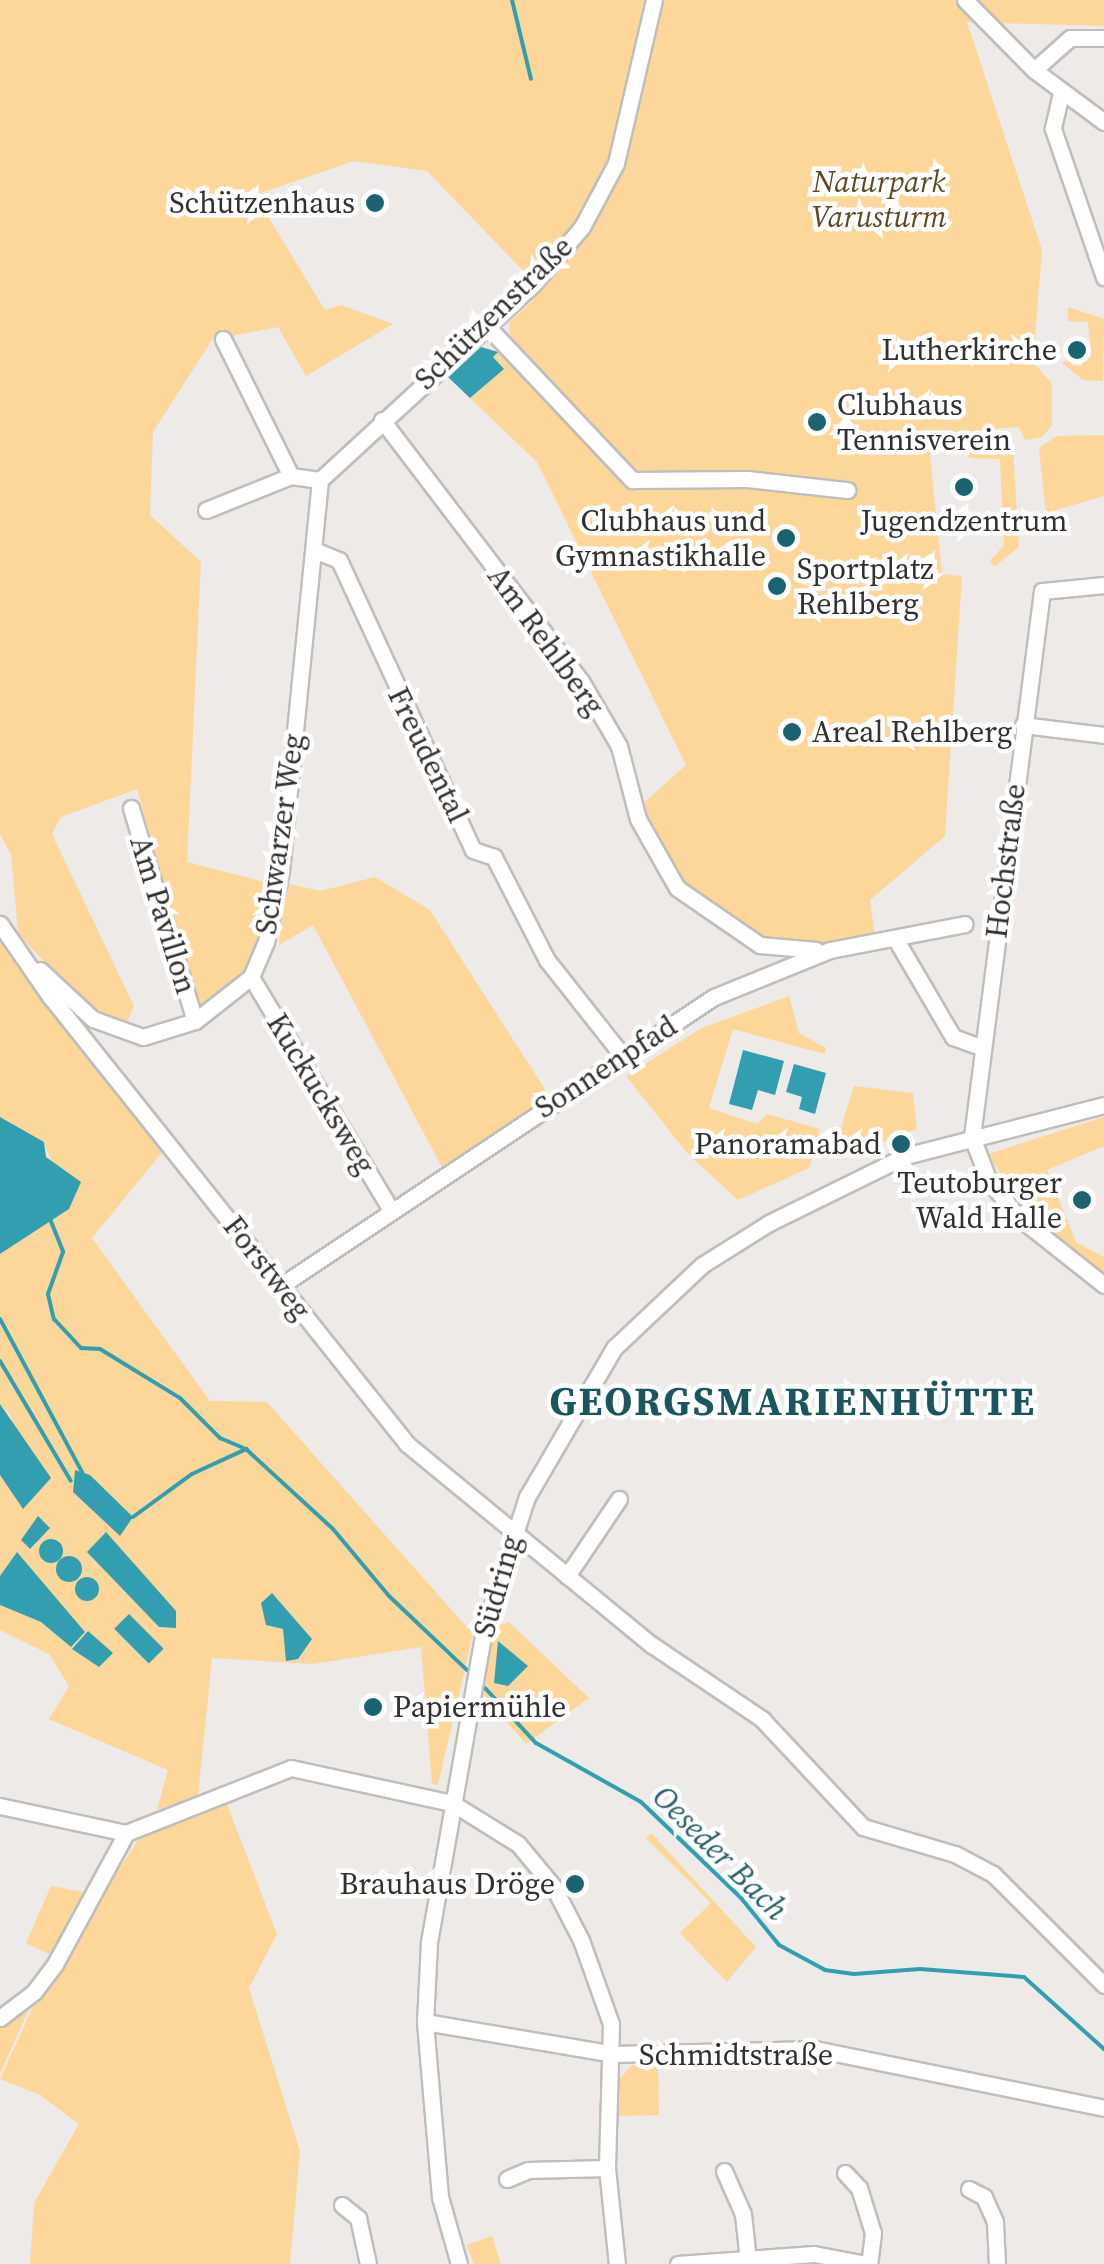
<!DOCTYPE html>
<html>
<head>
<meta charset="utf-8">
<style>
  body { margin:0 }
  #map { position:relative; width:1104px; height:2264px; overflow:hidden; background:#edeae7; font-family:"Source Serif 4",serif }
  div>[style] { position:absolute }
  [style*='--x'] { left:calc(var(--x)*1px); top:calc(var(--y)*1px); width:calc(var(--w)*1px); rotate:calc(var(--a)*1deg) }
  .green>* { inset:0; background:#fcd799 }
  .water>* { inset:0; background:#329fb1; transform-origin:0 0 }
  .round { border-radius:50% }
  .stream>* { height:4px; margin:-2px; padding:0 2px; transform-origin:2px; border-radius:2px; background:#329fb1 }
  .roads { filter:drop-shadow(2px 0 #c0beba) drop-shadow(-2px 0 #c0beba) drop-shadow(0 2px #c0beba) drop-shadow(0 -2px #c0beba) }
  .minor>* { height:15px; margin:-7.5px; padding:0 7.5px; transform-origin:7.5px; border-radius:7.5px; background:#fff }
  .dots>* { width:28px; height:28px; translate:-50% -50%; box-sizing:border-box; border:5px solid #fff; border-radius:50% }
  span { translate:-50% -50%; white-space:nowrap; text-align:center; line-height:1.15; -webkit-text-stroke:9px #fff; paint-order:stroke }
  .park-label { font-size:30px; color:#5f4923; font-style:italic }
  .poi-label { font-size:30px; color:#32312f }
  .right { translate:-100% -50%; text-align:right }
  .left { translate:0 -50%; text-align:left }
  .street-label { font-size:30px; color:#32312f }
  .water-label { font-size:32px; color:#27606a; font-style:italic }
  .district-label { font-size:40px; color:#1b555e; font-weight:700; letter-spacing:2.5px }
</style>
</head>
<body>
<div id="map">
  <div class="green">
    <i style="clip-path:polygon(0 0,1104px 0,1104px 26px,967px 22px,1042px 250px,1033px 362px,1052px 384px,1052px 425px,1042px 437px,1025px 440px,1019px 427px,928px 435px,942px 574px,962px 576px,945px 836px,870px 900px,875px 936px,830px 950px,760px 945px,677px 888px,637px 809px,686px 765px,537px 462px,448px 377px,481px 347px,498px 352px,511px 341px,509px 322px,533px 301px,529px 277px,427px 171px,354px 161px,255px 195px,325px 310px,341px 305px,393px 324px,306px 376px,278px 327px,212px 340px,153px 432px,150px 515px,201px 562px,187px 862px,273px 884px,249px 967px,199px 1007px,137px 789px,61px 817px,52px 834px,134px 1006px,124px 1030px,93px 1016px,18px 933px,11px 854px,0 834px)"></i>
    <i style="clip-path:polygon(1068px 307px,1104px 319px,1103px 381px,1083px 380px,1062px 363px,1071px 357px,1072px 365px,1082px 366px,1083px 358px,1091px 357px,1088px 322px,1068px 321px)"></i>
    <i style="clip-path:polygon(1104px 435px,1104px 496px,1046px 513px,1039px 448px,1057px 436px)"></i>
    <i style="clip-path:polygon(968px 446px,1013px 446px,1019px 547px,994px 567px,990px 561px,1004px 545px,1000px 459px,969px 458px)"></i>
    <i style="clip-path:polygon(375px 877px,430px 910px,550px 1097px,443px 1169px,313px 925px,279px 945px,283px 883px,321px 891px)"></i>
    <i style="clip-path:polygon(evenodd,0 942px,164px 1150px,92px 1238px,210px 1401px,267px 1402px,473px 1634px,438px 1785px,432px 1784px,421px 1647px,313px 1664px,212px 1658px,198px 1796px,157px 1810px,168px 1770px,49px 1719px,69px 1686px,49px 1654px,0 1630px,0 1605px,41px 1622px,71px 1646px,17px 1553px,0 1576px,0 1475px,23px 1508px,11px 1416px,0 1404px,0 1254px,69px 1209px,44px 1142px,0 1117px,0 942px,86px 1502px,132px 1517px,120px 1535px,86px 1502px,0 942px,106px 1532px,159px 1626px,88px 1552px,106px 1532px)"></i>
    <i style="clip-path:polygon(789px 996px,799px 1033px,826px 1048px,825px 1054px,733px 1029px,709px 1108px,757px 1124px,767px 1114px,820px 1129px,809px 1168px,738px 1200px,688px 1154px,626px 1076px,702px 1028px)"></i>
    <i style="clip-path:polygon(854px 1086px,913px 1093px,917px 1129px,845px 1157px,837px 1140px)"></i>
    <i style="clip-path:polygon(1104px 1117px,1104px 1146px,1047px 1170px,1076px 1242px,1104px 1257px,1104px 1274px,1056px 1241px,1018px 1202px,988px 1154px)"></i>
    <i style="clip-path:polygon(509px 1622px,589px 1698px,526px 1744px,480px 1691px,492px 1628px)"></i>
    <i style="clip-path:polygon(225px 1799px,277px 1934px,249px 1988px,300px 2151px,290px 2264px,30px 2264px,34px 2203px,79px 2124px,40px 2095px,0 2079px,38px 1995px,144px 1831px)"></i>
    <i style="clip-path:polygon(651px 1833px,756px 1947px,727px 1982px,680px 1933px,711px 1903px,646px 1838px)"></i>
    <i style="clip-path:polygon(51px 1886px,89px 1893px,51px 1955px,26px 1943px)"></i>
    <i style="clip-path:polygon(31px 2005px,0 2074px,0 2025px)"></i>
    <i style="clip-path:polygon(632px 2065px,658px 2065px,659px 2115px,618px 2116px,619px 2080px)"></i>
    <i style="clip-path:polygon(492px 2236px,501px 2264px,474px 2264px,467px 2245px)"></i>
  </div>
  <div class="water">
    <i style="clip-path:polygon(481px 347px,498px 352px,493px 357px,504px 369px,470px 398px,448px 377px)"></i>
    <i style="clip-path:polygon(743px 1050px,784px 1061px,775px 1095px,758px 1090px,752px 1110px,729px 1104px)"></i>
    <i style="clip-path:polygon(794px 1064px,826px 1073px,815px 1114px,799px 1109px,802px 1097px,786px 1092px)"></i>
    <i style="clip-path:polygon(0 1117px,44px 1142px,46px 1157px,81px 1182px,69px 1209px,0 1254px)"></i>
    <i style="clip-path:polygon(0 1404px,51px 1478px,23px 1509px,0 1475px)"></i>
    <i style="clip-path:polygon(75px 1470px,90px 1475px,133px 1517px,120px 1536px,73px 1492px)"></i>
    <i style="clip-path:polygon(38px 1516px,50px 1528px,30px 1549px,21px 1540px)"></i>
    <i style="clip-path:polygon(106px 1532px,176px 1611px,176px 1628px,159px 1627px,87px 1552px)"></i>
    <i class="round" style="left:39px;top:1539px;width:24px;height:24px"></i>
    <i style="clip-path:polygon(17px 1552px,85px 1632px,71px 1647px,41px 1622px,0 1605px,0 1576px)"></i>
    <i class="round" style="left:56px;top:1556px;width:26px;height:26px"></i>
    <i class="round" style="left:75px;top:1577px;width:24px;height:24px"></i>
    <i style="clip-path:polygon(272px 1593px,312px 1639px,298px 1659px,286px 1661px,283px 1629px,266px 1625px,261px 1603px)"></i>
    <i style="left:129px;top:1614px;width:49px;height:21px;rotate:45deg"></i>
    <i style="clip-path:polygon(88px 1631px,113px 1653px,99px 1667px,72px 1649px)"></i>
    <i style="clip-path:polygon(498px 1641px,528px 1666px,508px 1686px,494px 1683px)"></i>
  </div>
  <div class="stream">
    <i style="--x:512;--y:0;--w:81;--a:76.5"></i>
    <i style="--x:50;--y:1219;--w:35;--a:68"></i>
    <i style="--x:63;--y:1252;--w:45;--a:109.7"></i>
    <i style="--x:48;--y:1294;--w:26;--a:77"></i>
    <i style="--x:54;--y:1319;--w:40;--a:47"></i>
    <i style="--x:81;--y:1348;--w:19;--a:3"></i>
    <i style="--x:100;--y:1349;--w:94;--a:31.5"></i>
    <i style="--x:180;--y:1398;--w:57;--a:45"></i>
    <i style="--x:220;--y:1438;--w:25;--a:23"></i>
    <i style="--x:0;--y:1319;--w:174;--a:61.8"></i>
    <i style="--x:0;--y:1361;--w:139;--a:59.4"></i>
    <i style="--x:133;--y:1517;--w:73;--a:-36.1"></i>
    <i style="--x:192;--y:1474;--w:60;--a:-24.8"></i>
    <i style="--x:246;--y:1449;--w:118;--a:42.6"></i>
    <i style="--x:333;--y:1529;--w:87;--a:50.1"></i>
    <i style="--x:389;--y:1596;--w:108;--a:43.5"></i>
    <i style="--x:485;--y:1688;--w:75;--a:47.2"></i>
    <i style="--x:536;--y:1743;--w:120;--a:29.3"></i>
    <i style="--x:641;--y:1802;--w:139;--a:43.8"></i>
    <i style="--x:741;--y:1898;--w:60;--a:51"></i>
    <i style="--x:779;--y:1945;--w:52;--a:28.5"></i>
    <i style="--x:825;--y:1970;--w:29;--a:8"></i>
    <i style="--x:854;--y:1974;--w:66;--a:-4.3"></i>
    <i style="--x:920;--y:1969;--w:104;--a:4.4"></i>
    <i style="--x:1024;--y:1977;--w:108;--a:42"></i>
  </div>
  <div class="roads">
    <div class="minor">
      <i style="--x:965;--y:0;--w:98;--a:45.4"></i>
      <i style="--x:1034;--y:70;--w:87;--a:36.6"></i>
      <i style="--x:1034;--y:70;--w:48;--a:-41.6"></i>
      <i style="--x:1070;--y:38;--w:34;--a:0"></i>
      <i style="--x:1061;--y:93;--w:37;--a:103"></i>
      <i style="--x:1053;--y:129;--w:157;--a:71"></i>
      <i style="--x:487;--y:326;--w:212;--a:46.7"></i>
      <i style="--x:632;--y:480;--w:115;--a:-0.5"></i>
      <i style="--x:747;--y:479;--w:101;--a:6.3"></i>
      <i style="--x:223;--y:339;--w:153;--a:63.6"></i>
      <i style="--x:382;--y:420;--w:328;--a:52.7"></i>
      <i style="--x:581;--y:681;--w:75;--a:59.7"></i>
      <i style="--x:619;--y:746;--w:75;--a:75.4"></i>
      <i style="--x:638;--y:819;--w:79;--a:60.5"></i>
      <i style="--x:677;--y:888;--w:101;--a:34.5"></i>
      <i style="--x:760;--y:945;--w:56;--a:5.1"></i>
      <i style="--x:320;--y:480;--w:289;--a:-42.6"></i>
      <i style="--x:533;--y:284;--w:75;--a:-49.3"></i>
      <i style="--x:582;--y:227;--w:72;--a:-62"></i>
      <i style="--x:616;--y:163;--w:167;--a:-76.9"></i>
      <i style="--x:206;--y:510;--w:92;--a:-21.8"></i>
      <i style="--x:291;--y:476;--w:29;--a:8"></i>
      <i style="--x:314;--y:550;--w:27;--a:22"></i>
      <i style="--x:339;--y:560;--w:319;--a:65.2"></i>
      <i style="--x:473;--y:850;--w:22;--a:18"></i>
      <i style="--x:494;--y:857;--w:116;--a:62.8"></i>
      <i style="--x:547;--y:960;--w:121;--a:51.7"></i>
      <i style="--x:1104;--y:585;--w:62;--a:174.5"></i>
      <i style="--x:1042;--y:591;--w:550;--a:97.31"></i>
      <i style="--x:972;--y:1137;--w:45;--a:69.1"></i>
      <i style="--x:988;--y:1179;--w:47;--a:51.9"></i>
      <i style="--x:1017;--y:1216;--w:111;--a:38.4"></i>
      <i style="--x:1023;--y:725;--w:82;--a:7"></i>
      <i style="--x:131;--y:808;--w:222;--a:73.3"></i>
      <i style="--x:0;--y:924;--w:86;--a:55.4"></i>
      <i style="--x:49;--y:995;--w:574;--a:51.43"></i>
      <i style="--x:407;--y:1444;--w:317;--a:39.4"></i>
      <i style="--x:652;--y:1645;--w:133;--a:33.9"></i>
      <i style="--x:762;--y:1719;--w:148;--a:46.9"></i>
      <i style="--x:863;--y:1827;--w:96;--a:16.4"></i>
      <i style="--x:955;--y:1854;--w:43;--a:27.8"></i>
      <i style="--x:993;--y:1874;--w:157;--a:45"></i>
      <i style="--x:895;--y:938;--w:115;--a:59.6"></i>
      <i style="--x:953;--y:1037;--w:32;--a:20"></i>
      <i style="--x:40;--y:970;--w:72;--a:42.8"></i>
      <i style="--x:93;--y:1019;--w:53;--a:19.8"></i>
      <i style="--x:143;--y:1037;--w:54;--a:-17.1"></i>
      <i style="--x:195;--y:1021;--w:71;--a:-38.2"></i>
      <i style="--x:251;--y:977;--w:38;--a:-67"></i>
      <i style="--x:266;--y:942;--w:73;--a:-78.1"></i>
      <i style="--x:281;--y:871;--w:393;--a:-84.3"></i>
      <i style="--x:251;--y:977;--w:272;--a:59"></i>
      <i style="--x:282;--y:1285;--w:519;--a:-33.69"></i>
      <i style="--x:714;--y:997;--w:125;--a:-22.1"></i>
      <i style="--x:830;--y:950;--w:137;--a:-10.9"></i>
      <i style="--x:567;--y:1576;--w:93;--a:-56"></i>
      <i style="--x:0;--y:1806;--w:129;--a:12.1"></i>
      <i style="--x:126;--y:1833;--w:177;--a:-21.5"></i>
      <i style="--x:291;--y:1768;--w:165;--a:12.3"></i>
      <i style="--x:452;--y:1803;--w:78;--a:31.8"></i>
      <i style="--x:518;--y:1844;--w:55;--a:50.2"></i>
      <i style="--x:553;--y:1886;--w:61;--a:62.6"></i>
      <i style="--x:581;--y:1940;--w:89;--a:70.3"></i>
      <i style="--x:611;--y:2024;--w:144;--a:91.6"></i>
      <i style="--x:607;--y:2168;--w:97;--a:84.1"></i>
      <i style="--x:0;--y:2018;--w:43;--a:-37.4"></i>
      <i style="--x:34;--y:1992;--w:35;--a:-53"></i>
      <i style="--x:55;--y:1964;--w:149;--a:-61.5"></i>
      <i style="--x:425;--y:2022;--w:192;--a:9.6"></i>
      <i style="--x:614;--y:2054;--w:201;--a:-1.4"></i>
      <i style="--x:815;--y:2049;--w:295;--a:11.5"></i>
      <i style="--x:724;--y:2171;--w:47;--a:66.2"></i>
      <i style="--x:743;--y:2214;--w:46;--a:83.8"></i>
      <i style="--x:845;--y:2173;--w:21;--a:47"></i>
      <i style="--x:859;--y:2188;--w:47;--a:72.7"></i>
      <i style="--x:873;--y:2233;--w:31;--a:97"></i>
      <i style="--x:507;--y:2179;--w:23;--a:-23"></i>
      <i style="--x:528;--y:2170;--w:79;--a:-1.5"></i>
      <i style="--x:969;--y:2189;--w:17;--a:28"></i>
      <i style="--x:984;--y:2197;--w:27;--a:66"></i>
      <i style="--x:995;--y:2222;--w:42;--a:87.3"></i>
      <i style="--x:342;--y:2205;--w:21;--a:39"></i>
      <i style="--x:358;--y:2218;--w:47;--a:77.7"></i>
      <i style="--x:459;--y:2264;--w:70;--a:-105.8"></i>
      <i style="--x:440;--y:2197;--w:176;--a:-94.9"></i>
      <i style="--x:425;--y:2022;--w:80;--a:-87.1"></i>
      <i style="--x:429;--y:1942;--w:321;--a:-80"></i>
      <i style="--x:485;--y:1626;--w:136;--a:-72"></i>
      <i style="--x:527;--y:1497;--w:173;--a:-59.7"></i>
      <i style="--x:614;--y:1348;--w:121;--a:-43.3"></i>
      <i style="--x:702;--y:1265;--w:79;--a:-32.1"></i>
      <i style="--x:769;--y:1223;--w:152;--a:-26.2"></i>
      <i style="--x:905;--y:1156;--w:205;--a:-14.4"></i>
      <i style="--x:678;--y:2264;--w:136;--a:-4.2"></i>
      <i style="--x:814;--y:2254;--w:53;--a:10.9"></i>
    </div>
  </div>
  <div class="dots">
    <i style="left:375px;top:203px;background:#196470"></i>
    <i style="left:1077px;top:350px;background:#196470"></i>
    <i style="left:817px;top:422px;background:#196470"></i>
    <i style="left:964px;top:487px;background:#196470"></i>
    <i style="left:786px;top:538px;background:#196470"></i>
    <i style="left:777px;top:586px;background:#196470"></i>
    <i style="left:792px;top:732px;background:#196470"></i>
    <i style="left:901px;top:1144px;background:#196470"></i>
    <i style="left:1082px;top:1200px;background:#196470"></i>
    <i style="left:373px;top:1707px;background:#196470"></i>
    <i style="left:575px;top:1884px;background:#196470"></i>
  </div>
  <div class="park-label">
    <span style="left:879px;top:199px">Naturpark<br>Varusturm</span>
  </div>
  <div class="poi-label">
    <span class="right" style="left:355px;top:203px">Schützenhaus</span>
    <span class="right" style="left:1057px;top:350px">Lutherkirche</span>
    <span class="left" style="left:837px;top:422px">Clubhaus<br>Tennisverein</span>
    <span class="right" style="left:766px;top:538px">Clubhaus und<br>Gymnastikhalle</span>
    <span style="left:964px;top:521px">Jugendzentrum</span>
    <span class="left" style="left:797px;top:586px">Sportplatz<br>Rehlberg</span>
    <span class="left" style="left:812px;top:732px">Areal Rehlberg</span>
    <span class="right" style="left:881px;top:1144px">Panoramabad</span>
    <span class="right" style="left:1062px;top:1200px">Teutoburger<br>Wald Halle</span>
    <span class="left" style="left:393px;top:1707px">Papiermühle</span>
    <span class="right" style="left:555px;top:1884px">Brauhaus Dröge</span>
  </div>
  <div class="street-label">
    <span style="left:494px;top:313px;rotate:-44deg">Schützenstraße</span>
    <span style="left:546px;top:641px;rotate:54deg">Am Rehlberg</span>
    <span style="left:428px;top:755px;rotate:64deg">Freudental</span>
    <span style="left:280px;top:834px;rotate:-82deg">Schwarzer Weg</span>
    <span style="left:1006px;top:861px;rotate:-83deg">Hochstraße</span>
    <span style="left:163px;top:915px;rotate:73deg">Am Pavillon</span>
    <span style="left:606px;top:1067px;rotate:-33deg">Sonnenpfad</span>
    <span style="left:321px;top:1094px;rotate:59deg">Kuckucksweg</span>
    <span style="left:267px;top:1268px;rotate:52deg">Forstweg</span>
    <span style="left:498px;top:1586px;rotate:-74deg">Südring</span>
    <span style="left:736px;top:2055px">Schmidtstraße</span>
  </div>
  <div class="water-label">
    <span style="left:720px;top:1853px;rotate:45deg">Oeseder Bach</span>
  </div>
  <div class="district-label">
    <span style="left:793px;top:1401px">GEORGSMARIENHÜTTE</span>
  </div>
</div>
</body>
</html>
